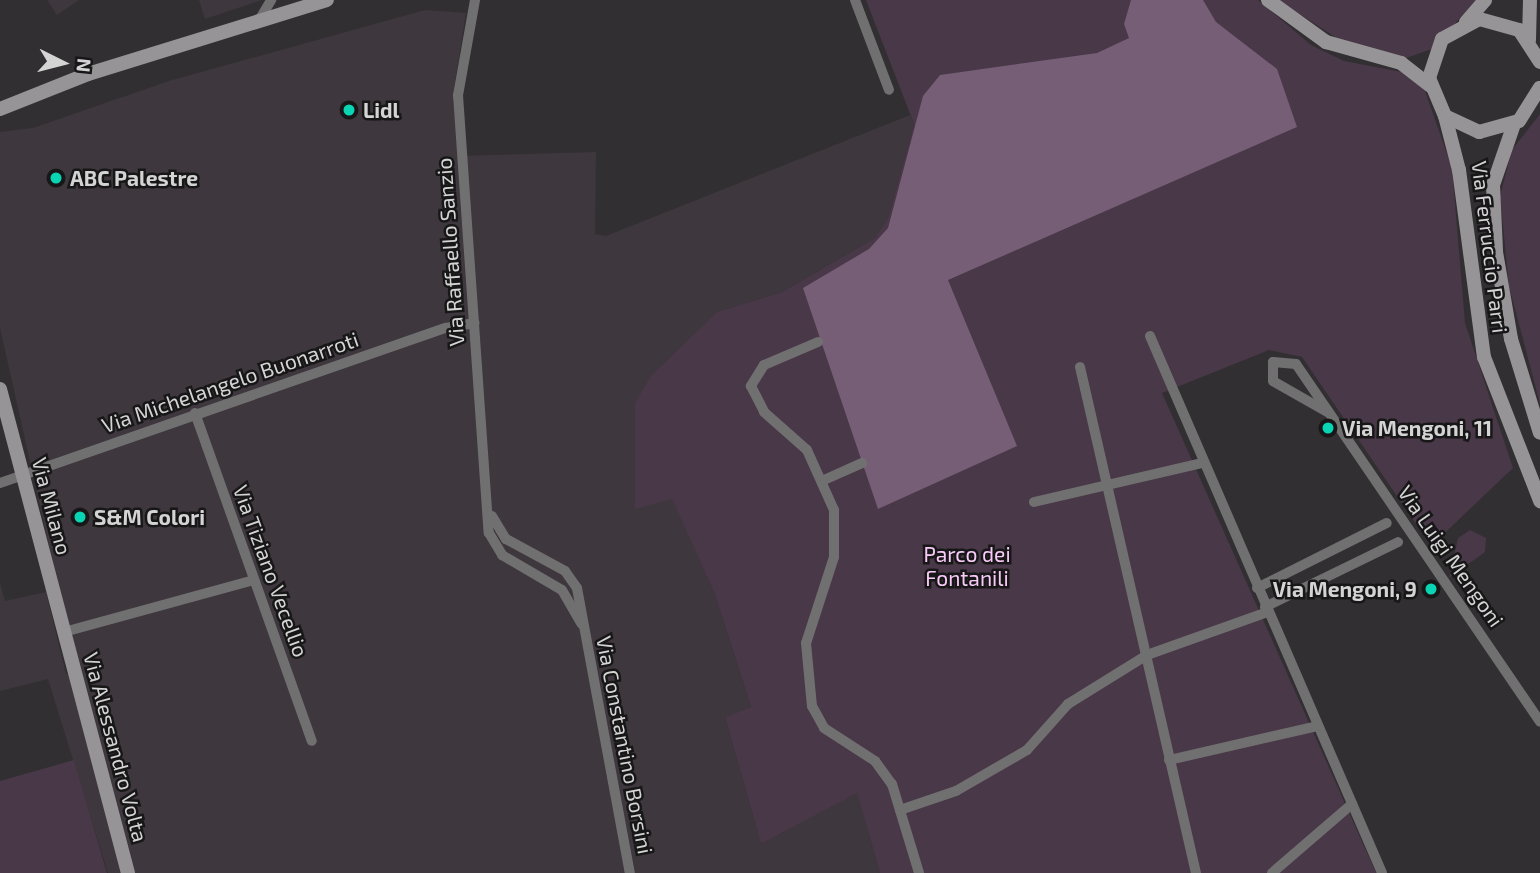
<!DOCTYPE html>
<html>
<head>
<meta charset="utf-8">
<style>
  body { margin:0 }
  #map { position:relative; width:1540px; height:873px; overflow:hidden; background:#312f31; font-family:"Exo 2",sans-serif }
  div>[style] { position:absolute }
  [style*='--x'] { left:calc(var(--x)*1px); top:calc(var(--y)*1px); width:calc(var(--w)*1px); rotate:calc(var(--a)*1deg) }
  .built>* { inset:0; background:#3e373d }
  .green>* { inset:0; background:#493848 }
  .forest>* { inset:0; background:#765e76 }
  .street>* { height:10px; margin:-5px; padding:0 5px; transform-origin:5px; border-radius:5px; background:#717071 }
  .secondary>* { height:14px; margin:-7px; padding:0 7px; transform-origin:7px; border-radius:7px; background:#969496 }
  .dots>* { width:19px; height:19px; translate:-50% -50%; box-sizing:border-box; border:4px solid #181718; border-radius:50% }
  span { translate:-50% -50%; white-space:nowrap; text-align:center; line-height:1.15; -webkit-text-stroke:5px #181718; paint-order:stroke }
  .poi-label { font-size:21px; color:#d5d4d5; font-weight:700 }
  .left { translate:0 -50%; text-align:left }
  .right { translate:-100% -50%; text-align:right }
  .street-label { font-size:21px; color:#d5d4d5 }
  .park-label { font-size:21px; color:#f8caf7 }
  .north { position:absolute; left:28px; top:28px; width:70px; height:70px; -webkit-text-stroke:5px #181718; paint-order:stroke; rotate:96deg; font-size:19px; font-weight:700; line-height:28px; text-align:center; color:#d5d4d5 }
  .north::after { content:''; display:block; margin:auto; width:24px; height:32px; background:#d5d4d5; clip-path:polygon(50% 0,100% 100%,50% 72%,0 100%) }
</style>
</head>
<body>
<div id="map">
  <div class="built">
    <i style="clip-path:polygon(47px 0,79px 0,57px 15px)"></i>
    <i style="clip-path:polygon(199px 0,262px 0,205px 19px)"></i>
    <i style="clip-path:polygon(425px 10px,466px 13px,453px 95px,458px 156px,596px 152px,595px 234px,606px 236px,910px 115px,914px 124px,889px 216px,875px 238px,782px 292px,717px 312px,635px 403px,635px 508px,672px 498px,715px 595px,751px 707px,725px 717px,761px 844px,857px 792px,880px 873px,108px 873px,48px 679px,0 691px,0 583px,5px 601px,46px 592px,66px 674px,78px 675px,0 328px,0 132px,33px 128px,169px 81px)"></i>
  </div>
  <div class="green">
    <i style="clip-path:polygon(866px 0,1258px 0,1311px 45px,1344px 61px,1402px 72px,1425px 91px,1452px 168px,1465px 323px,1513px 468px,1431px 546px,1302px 357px,1269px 350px,1162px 393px,1376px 873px,880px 873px,857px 793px,761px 844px,725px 717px,751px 707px,715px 595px,672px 499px,635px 509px,635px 403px,651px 376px,717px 312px,782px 292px,875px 238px,889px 216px,914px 124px)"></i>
    <i style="clip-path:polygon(1278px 0,1476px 0,1432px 49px,1406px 58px,1349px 46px)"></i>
    <i style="clip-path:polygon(1540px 114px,1540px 404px,1509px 286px,1500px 196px,1512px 150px)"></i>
    <i style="clip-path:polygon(1470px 530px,1486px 538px,1485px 552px,1449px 578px,1458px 538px)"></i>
    <i style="clip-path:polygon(74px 760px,107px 873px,0 873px,0 781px)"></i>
  </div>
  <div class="forest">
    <i style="clip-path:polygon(1131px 0,1203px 0,1216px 22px,1277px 69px,1297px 127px,948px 280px,1017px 446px,878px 509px,803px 288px,869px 249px,888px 228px,923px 96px,940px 75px,1097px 53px,1129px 38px,1124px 24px)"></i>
  </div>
  <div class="street">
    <i style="--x:475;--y:0;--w:97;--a:100.1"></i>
    <i style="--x:458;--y:95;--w:439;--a:86"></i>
    <i style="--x:489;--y:533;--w:26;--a:59"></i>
    <i style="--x:502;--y:555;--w:69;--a:30.3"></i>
    <i style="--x:562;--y:590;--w:39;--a:60"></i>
    <i style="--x:855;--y:0;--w:96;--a:69.3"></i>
    <i style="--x:258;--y:22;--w:26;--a:-59"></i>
    <i style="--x:1150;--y:336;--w:585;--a:66.63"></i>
    <i style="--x:818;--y:342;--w:59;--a:156.9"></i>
    <i style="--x:764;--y:365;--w:25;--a:122"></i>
    <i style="--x:751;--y:386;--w:29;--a:63"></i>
    <i style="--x:764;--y:412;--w:57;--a:41.5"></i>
    <i style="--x:807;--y:450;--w:66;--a:65.8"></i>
    <i style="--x:834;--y:510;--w:47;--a:90"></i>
    <i style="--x:834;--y:557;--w:90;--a:108"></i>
    <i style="--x:806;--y:643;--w:63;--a:84.6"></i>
    <i style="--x:812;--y:706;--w:25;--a:61"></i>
    <i style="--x:824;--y:728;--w:61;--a:32.9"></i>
    <i style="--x:875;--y:761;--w:29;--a:54"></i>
    <i style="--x:892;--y:784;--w:93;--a:73.1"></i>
    <i style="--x:1080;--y:367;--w:519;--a:77.09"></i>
    <i style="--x:195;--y:413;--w:348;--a:70.4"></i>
    <i style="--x:1329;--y:413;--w:64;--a:-150.3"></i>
    <i style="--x:1273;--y:381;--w:19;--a:-90"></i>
    <i style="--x:1273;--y:362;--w:23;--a:5"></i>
    <i style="--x:1296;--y:364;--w:433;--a:55.7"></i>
    <i style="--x:824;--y:480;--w:42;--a:-24.1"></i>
    <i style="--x:0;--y:483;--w:472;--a:-19.2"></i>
    <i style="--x:446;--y:328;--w:29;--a:-10"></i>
    <i style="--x:1034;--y:502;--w:172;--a:-13.1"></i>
    <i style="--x:492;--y:516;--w:27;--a:59"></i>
    <i style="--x:506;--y:539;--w:67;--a:28.5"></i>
    <i style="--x:565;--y:571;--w:21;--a:55"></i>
    <i style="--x:577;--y:588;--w:290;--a:79.5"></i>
    <i style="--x:1257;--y:588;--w:145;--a:-26.6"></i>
    <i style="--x:1265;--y:607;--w:148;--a:-26"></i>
    <i style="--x:64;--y:632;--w:197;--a:-15.3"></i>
    <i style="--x:1169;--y:760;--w:152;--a:-12.9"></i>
    <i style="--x:900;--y:810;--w:59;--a:-18.7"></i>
    <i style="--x:956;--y:791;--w:82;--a:-30"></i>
    <i style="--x:1027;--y:750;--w:62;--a:-48.3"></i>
    <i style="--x:1068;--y:704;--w:93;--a:-31.8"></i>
    <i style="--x:1147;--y:655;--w:128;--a:-19.6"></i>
    <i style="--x:1272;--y:873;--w:106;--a:-40.8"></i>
  </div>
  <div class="secondary">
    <i style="--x:1268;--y:0;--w:72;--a:35.9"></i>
    <i style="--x:1326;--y:42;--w:78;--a:15.6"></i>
    <i style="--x:1401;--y:63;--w:37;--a:38"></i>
    <i style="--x:1466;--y:22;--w:29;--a:-49"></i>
    <i style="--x:1529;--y:40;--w:40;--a:-88.6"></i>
    <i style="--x:1540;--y:62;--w:38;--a:-123"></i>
    <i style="--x:1519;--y:30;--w:41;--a:-164.6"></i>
    <i style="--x:1479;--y:19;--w:42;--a:151.6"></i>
    <i style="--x:1442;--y:39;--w:41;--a:108.4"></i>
    <i style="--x:1429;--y:78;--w:41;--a:67.2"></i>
    <i style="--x:1445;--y:116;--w:38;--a:25"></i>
    <i style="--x:1479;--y:132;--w:41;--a:-15.4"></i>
    <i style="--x:1519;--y:121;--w:39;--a:-58"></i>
    <i style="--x:0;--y:109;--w:95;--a:-21.7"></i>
    <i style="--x:88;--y:74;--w:250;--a:-17.2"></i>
    <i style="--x:1445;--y:116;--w:56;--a:75.5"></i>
    <i style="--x:1459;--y:170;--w:189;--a:82.4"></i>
    <i style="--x:1484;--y:357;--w:155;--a:68.7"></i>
    <i style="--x:1514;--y:124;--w:65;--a:109"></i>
    <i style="--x:1493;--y:185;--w:67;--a:87.4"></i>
    <i style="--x:1496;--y:252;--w:88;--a:80.2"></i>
    <i style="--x:1511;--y:339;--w:98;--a:72.9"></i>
    <i style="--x:0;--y:389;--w:501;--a:75.19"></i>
  </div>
  <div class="dots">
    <i style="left:349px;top:110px;background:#09d5b5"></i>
    <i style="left:56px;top:178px;background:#09d5b5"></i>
    <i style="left:1328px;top:428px;background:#09d5b5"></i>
    <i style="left:80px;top:517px;background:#09d5b5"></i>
    <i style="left:1431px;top:589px;background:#09d5b5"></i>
  </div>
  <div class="poi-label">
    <span class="left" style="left:363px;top:110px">Lidl</span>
    <span class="left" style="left:70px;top:178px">ABC Palestre</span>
    <span class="left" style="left:1342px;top:428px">Via Mengoni, 11</span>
    <span class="left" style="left:94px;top:517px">S&amp;M Colori</span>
    <span class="right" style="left:1417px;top:589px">Via Mengoni, 9</span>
  </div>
  <div class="street-label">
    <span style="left:1490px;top:247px;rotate:83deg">Via Ferruccio Parri</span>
    <span style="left:450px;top:252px;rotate:-94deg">Via Raffaello Sanzio</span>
    <span style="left:230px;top:382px;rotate:-19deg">Via Michelangelo Buonarroti</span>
    <span style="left:52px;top:506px;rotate:75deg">Via Milano</span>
    <span style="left:1451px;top:556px;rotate:55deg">Via Luigi Mengoni</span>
    <span style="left:271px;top:571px;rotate:70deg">Via Tiziano Vecellio</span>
    <span style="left:625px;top:745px;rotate:79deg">Via Constantino Borsini</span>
    <span style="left:116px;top:747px;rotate:75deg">Via Alessandro Volta</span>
  </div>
  <div class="park-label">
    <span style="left:967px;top:566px">Parco dei<br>Fontanili</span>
  </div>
  <div class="north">N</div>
</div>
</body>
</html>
